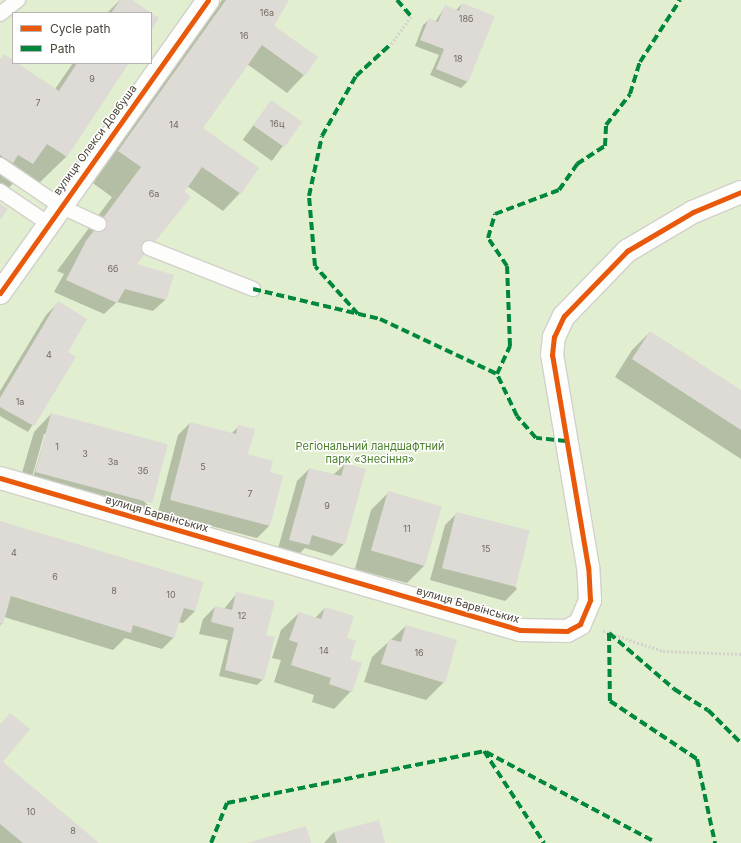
<!DOCTYPE html>
<html>
<head>
<meta charset="utf-8">
<style>
  body { margin:0 }
  #map { position:relative; width:741px; height:843px; overflow:hidden; background:#f4f2ee; font-family:Inter,sans-serif }
  div>[style] { position:absolute }
  [style*='--x'] { left:calc(var(--x)*1px); top:calc(var(--y)*1px); width:calc(var(--w)*1px); rotate:calc(var(--a)*1deg) }
  .green>* { inset:0; background:#e1eecf }
  .shadow>* { inset:0; background:#0003; transform-origin:0 0 }
  .building>* { inset:0; background:#dedbd6; transform-origin:0 0 }
  .path>* { height:2.5px; margin-top:-1.25px; transform-origin:0; background:repeating-linear-gradient(90deg,#d3d2cc 0 2px,transparent 0 4px) }
  .roads { filter:drop-shadow(1px 0 #d2d0cb) drop-shadow(-1px 0 #d2d0cb) drop-shadow(0 1px #d2d0cb) drop-shadow(0 -1px #d2d0cb) }
  .service>* { height:14px; margin:-7px; padding:0 7px; transform-origin:7px; border-radius:7px; background:#fdfdfc }
  .minor>* { height:22px; margin:-11px; padding:0 11px; transform-origin:11px; border-radius:11px; background:#fdfdfc }
  .quiet>* { height:4px; margin-top:-2px; transform-origin:0; background:repeating-linear-gradient(90deg,#00873e 0 8px,transparent 0 12px) }
  .cycleway>* { height:5px; margin:-2.5px; padding:0 2.5px; transform-origin:2.5px; border-radius:2.5px; background:#e8590c }
  span { translate:-50% -50%; white-space:nowrap; text-align:center; line-height:1.15; -webkit-text-stroke:3px #fff; paint-order:stroke }
  .number-label { font-size:9px; color:#706a61 }
  .number-label span { -webkit-text-stroke-width:0 }
  .street-label { font-size:11px; color:#4b4439 }
  .park-label { font-size:11px; color:#4a7f2a }
  .legend { position:absolute; left:12px; top:12px; width:140px; height:52px; box-sizing:border-box; background:#fff; border:1px solid #b7b4b0; margin:0; padding:5px 7px; list-style:none; font-size:12px; color:#4b4439 }
  .legend li { display:flex; align-items:center; gap:8px; height:20px }
  .legend b { width:20px; border:1px solid #b7b4b0 }
</style>
</head>
<body>
<div id="map">
  <div class="green">
    <i style="clip-path:polygon(evenodd,0 0,741px 0,741px 843px,0 843px,0 0,13px 13px,151px 13px,151px 63px,13px 63px,13px 13px)"></i>
  </div>
  <div class="shadow">
    <i style="clip-path:polygon(120px 0,130px 0,149px 13px,107px 13px)"></i>
    <i style="clip-path:polygon(222px 0,287px 0,273px 26px,304px 75px,287px 93px,247px 64px,202px 128px,240px 193px,223px 211px,187px 186px,135px 264px,166px 299px,153px 311px,117px 302px,104px 314px,54px 292px,64px 274px,57px 271px,112px 197px,90px 181px,123px 141px)"></i>
    <i style="clip-path:polygon(462px 4px,493px 17px,467px 82px,461px 88px,430px 75px,439px 55px,415px 46px,423px 25px,429px 20px,435px 22px,445px 7px,456px 10px)"></i>
    <i style="clip-path:polygon(4px 55px,55px 89px,73px 63px,128px 63px,66px 157px,36px 186px,21px 176px,3px 193px,0 191px,0 60px)"></i>
    <i style="left:271px;top:101px;width:36px;height:48px;rotate:36deg"></i>
    <i style="clip-path:polygon(58px 303px,66px 352px,75px 358px,28px 432px,0 416px,0 391px,46px 315px)"></i>
    <i style="clip-path:polygon(650px 332px,741px 392px,741px 459px,615px 377px,632px 350px)"></i>
    <i style="clip-path:polygon(evenodd,51px 414px,149px 506px,131px 523px,17px 490px,34px 432px,51px 414px,44px 434px,46px 434px,33px 477px,32px 477px,44px 434px)"></i>
    <i style="clip-path:polygon(190px 423px,231px 434px,239px 426px,247px 455px,269px 473px,269px 526px,257px 538px,158px 512px,178px 435px)"></i>
    <i style="clip-path:polygon(345px 464px,344px 544px,332px 556px,305px 548px,296px 557px,277px 552px,297px 481px,309px 469px,333px 475px)"></i>
    <i style="clip-path:polygon(388px 493px,424px 566px,407px 583px,355px 569px,371px 510px)"></i>
    <i style="clip-path:polygon(457px 513px,517px 589px,505px 601px,430px 580px,445px 525px)"></i>
    <i style="clip-path:polygon(0 522px,195px 611px,183px 623px,178px 622px,174px 637px,162px 649px,125px 638px,113px 650px,4px 617px,0 626px)"></i>
    <i style="clip-path:polygon(237px 593px,265px 636px,263px 679px,257px 685px,219px 676px,228px 640px,199px 634px,203px 619px,215px 607px,224px 609px)"></i>
    <i style="clip-path:polygon(325px 608px,346px 639px,351px 691px,334px 709px,312px 702px,314px 695px,274px 682px,281px 660px,272px 658px,281px 630px,299px 613px,315px 618px)"></i>
    <i style="clip-path:polygon(406px 626px,444px 682px,426px 700px,364px 682px,372px 657px)"></i>
    <i style="clip-path:polygon(10px 714px,1px 762px,98px 843px,0 843px,0 725px)"></i>
    <i style="clip-path:polygon(334px 832px,384px 843px,324px 843px)"></i>
  </div>
  <div class="building">
    <i style="clip-path:polygon(120px 0,132px 0,159px 18px,151px 31px,151px 13px,111px 13px)"></i>
    <i style="clip-path:polygon(226px 0,289px 0,274px 26px,318px 57px,305px 76px,262px 45px,203px 128px,259px 168px,241px 194px,202px 167px,185px 191px,191px 197px,137px 264px,174px 275px,166px 300px,125px 289px,117px 303px,66px 280px,86px 241px,141px 167px,118px 151px)"></i>
    <i style="clip-path:polygon(462px 3px,495px 16px,468px 82px,436px 69px,444px 49px,420px 40px,429px 18px,438px 22px,445px 5px,459px 11px)"></i>
    <i style="clip-path:polygon(4px 54px,13px 60px,13px 63px,17px 63px,59px 91px,77px 63px,129px 63px,67px 157px,47px 144px,33px 164px,18px 155px,13px 163px,0 155px,0 60px)"></i>
    <i style="left:271px;top:100px;width:38px;height:31px;rotate:35deg"></i>
    <i style="clip-path:polygon(0 204px,8px 209px,0 220px)"></i>
    <i style="clip-path:polygon(58px 301px,87px 319px,68px 352px,76px 357px,34px 426px,0 407px,0 398px)"></i>
    <i style="clip-path:polygon(650px 331px,741px 390px,741px 430px,632px 359px)"></i>
    <i style="left:51px;top:413px;width:121px;height:61px;rotate:15deg"></i>
    <i style="clip-path:polygon(190px 422px,236px 434px,238px 425px,255px 429px,248px 454px,273px 461px,270px 472px,283px 476px,270px 526px,170px 500px)"></i>
    <i style="clip-path:polygon(345px 463px,366px 469px,345px 545px,312px 535px,309px 545px,289px 540px,309px 468px,341px 476px)"></i>
    <i style="left:388px;top:491px;width:56px;height:62px;rotate:16deg"></i>
    <i style="left:456px;top:512px;width:76px;height:58px;rotate:14deg"></i>
    <i style="clip-path:polygon(0 521px,204px 582px,195px 611px,184px 608px,174px 638px,133px 625px,131px 633px,11px 596px,3px 624px,0 623px)"></i>
    <i style="clip-path:polygon(236px 592px,275px 601px,266px 635px,275px 637px,264px 680px,225px 670px,234px 628px,211px 622px,215px 606px,232px 610px)"></i>
    <i style="clip-path:polygon(325px 607px,354px 616px,347px 638px,356px 641px,350px 659px,362px 663px,352px 692px,329px 684px,331px 678px,291px 665px,298px 643px,289px 640px,299px 612px,321px 619px)"></i>
    <i style="clip-path:polygon(406px 625px,457px 640px,445px 683px,381px 664px,389px 639px,401px 642px)"></i>
    <i style="clip-path:polygon(10px 713px,30px 729px,3px 762px,99px 843px,23px 843px,0 824px,0 725px)"></i>
    <i style="clip-path:polygon(379px 820px,385px 843px,337px 843px,334px 832px)"></i>
    <i style="clip-path:polygon(306px 826px,311px 843px,247px 843px)"></i>
  </div>
  <div class="path">
    <i style="--x:391;--y:44;--w:34;--a:-54"></i>
    <i style="--x:603;--y:631;--w:63;--a:18.4"></i>
    <i style="--x:663;--y:651;--w:78;--a:2.2"></i>
  </div>
  <div class="roads">
    <div class="service">
      <i style="--x:0;--y:14;--w:23;--a:-38"></i>
      <i style="--x:0;--y:165;--w:73;--a:34.3"></i>
      <i style="--x:60;--y:206;--w:43;--a:24.8"></i>
      <i style="--x:0;--y:191;--w:59;--a:34"></i>
      <i style="--x:149;--y:248;--w:112;--a:21.5"></i>
    </div>
    <div class="minor">
      <i style="--x:0;--y:293;--w:359;--a:-54.6"></i>
      <i style="--x:0;--y:478;--w:542;--a:16.29"></i>
      <i style="--x:520;--y:630;--w:47;--a:1.2"></i>
      <i style="--x:567;--y:631;--w:15;--a:-28"></i>
      <i style="--x:580;--y:624;--w:26;--a:-67"></i>
      <i style="--x:590;--y:600;--w:33;--a:-93"></i>
      <i style="--x:588;--y:567;--w:215;--a:-99.6"></i>
      <i style="--x:552;--y:355;--w:18;--a:-84"></i>
      <i style="--x:554;--y:337;--w:23;--a:-65"></i>
      <i style="--x:564;--y:316;--w:91;--a:-45.9"></i>
      <i style="--x:627;--y:251;--w:77;--a:-30.6"></i>
      <i style="--x:693;--y:212;--w:52;--a:-22.6"></i>
    </div>
  </div>
  <div class="quiet">
    <i style="--x:397;--y:0;--w:21;--a:49"></i>
    <i style="--x:253;--y:289;--w:130;--a:13.3"></i>
    <i style="--x:380;--y:319;--w:129;--a:25.2"></i>
    <i style="--x:358;--y:314;--w:64;--a:-131.9"></i>
    <i style="--x:315;--y:266;--w:70;--a:-94.9"></i>
    <i style="--x:309;--y:196;--w:61;--a:-77.8"></i>
    <i style="--x:322;--y:136;--w:69;--a:-60.5"></i>
    <i style="--x:356;--y:76;--w:47;--a:-42.4"></i>
    <i style="--x:566;--y:441;--w:30;--a:-174"></i>
    <i style="--x:536;--y:438;--w:29;--a:-131"></i>
    <i style="--x:517;--y:416;--w:47;--a:-115.5"></i>
    <i style="--x:497;--y:374;--w:31;--a:-65"></i>
    <i style="--x:510;--y:346;--w:80;--a:-92.1"></i>
    <i style="--x:507;--y:266;--w:34;--a:-124"></i>
    <i style="--x:488;--y:238;--w:25;--a:-74"></i>
    <i style="--x:495;--y:214;--w:68;--a:-20.6"></i>
    <i style="--x:559;--y:190;--w:32;--a:-55"></i>
    <i style="--x:577;--y:164;--w:33;--a:-33"></i>
    <i style="--x:605;--y:146;--w:21;--a:-87"></i>
    <i style="--x:606;--y:125;--w:39;--a:-52"></i>
    <i style="--x:630;--y:94;--w:34;--a:-73"></i>
    <i style="--x:640;--y:62;--w:74;--a:-57.2"></i>
    <i style="--x:609;--y:633;--w:68;--a:89.2"></i>
    <i style="--x:610;--y:701;--w:105;--a:33.7"></i>
    <i style="--x:697;--y:759;--w:86;--a:77.9"></i>
    <i style="--x:609;--y:633;--w:86;--a:40.7"></i>
    <i style="--x:674;--y:689;--w:40;--a:32"></i>
    <i style="--x:708;--y:710;--w:47;--a:45"></i>
    <i style="--x:486;--y:752;--w:191;--a:28"></i>
    <i style="--x:211;--y:843;--w:43;--a:-68.2"></i>
    <i style="--x:227;--y:803;--w:262;--a:-11.4"></i>
    <i style="--x:484;--y:751;--w:110;--a:56.9"></i>
  </div>
  <div class="cycleway">
    <i style="--x:0;--y:293;--w:359;--a:-54.6"></i>
    <i style="--x:0;--y:478;--w:542;--a:16.29"></i>
    <i style="--x:520;--y:630;--w:47;--a:1.2"></i>
    <i style="--x:567;--y:631;--w:15;--a:-28"></i>
    <i style="--x:580;--y:624;--w:26;--a:-67"></i>
    <i style="--x:590;--y:600;--w:33;--a:-93"></i>
    <i style="--x:588;--y:567;--w:215;--a:-99.6"></i>
    <i style="--x:552;--y:355;--w:18;--a:-84"></i>
    <i style="--x:554;--y:337;--w:23;--a:-65"></i>
    <i style="--x:564;--y:316;--w:91;--a:-45.9"></i>
    <i style="--x:627;--y:251;--w:77;--a:-30.6"></i>
    <i style="--x:693;--y:212;--w:52;--a:-22.6"></i>
  </div>
  <div class="number-label">
    <span style="left:267px;top:13px">16а</span>
    <span style="left:466px;top:19px">18б</span>
    <span style="left:244px;top:36px">16</span>
    <span style="left:458px;top:59px">18</span>
    <span style="left:92px;top:79px">9</span>
    <span style="left:38px;top:103px">7</span>
    <span style="left:277px;top:124px">16ц</span>
    <span style="left:174px;top:125px">14</span>
    <span style="left:154px;top:194px">6а</span>
    <span style="left:113px;top:269px">6б</span>
    <span style="left:49px;top:355px">4</span>
    <span style="left:20px;top:402px">1а</span>
    <span style="left:57px;top:447px">1</span>
    <span style="left:85px;top:454px">3</span>
    <span style="left:113px;top:462px">3а</span>
    <span style="left:203px;top:467px">5</span>
    <span style="left:143px;top:471px">3б</span>
    <span style="left:250px;top:494px">7</span>
    <span style="left:327px;top:506px">9</span>
    <span style="left:407px;top:529px">11</span>
    <span style="left:486px;top:549px">15</span>
    <span style="left:14px;top:553px">4</span>
    <span style="left:55px;top:577px">6</span>
    <span style="left:114px;top:591px">8</span>
    <span style="left:171px;top:595px">10</span>
    <span style="left:242px;top:616px">12</span>
    <span style="left:324px;top:651px">14</span>
    <span style="left:419px;top:653px">16</span>
    <span style="left:31px;top:812px">10</span>
    <span style="left:73px;top:831px">8</span>
  </div>
  <div class="street-label">
    <span style="left:95px;top:140px;rotate:-54deg">вулиця Олекси Довбуша</span>
    <span style="left:157px;top:514px;rotate:16deg">вулиця Барвінських</span>
    <span style="left:468px;top:605px;rotate:16deg">вулиця Барвінських</span>
  </div>
  <div class="park-label">
    <span style="left:370px;top:453px">Регіональний ландшафтний<br>парк «Знесіння»</span>
  </div>
  <ul class="legend">
  <li><b style="height:5px;background:#e8590c"></b>Cycle path</li>
  <li><b style="height:5px;background:#00873e"></b>Path</li>
  </ul>
</div>
</body>
</html>
